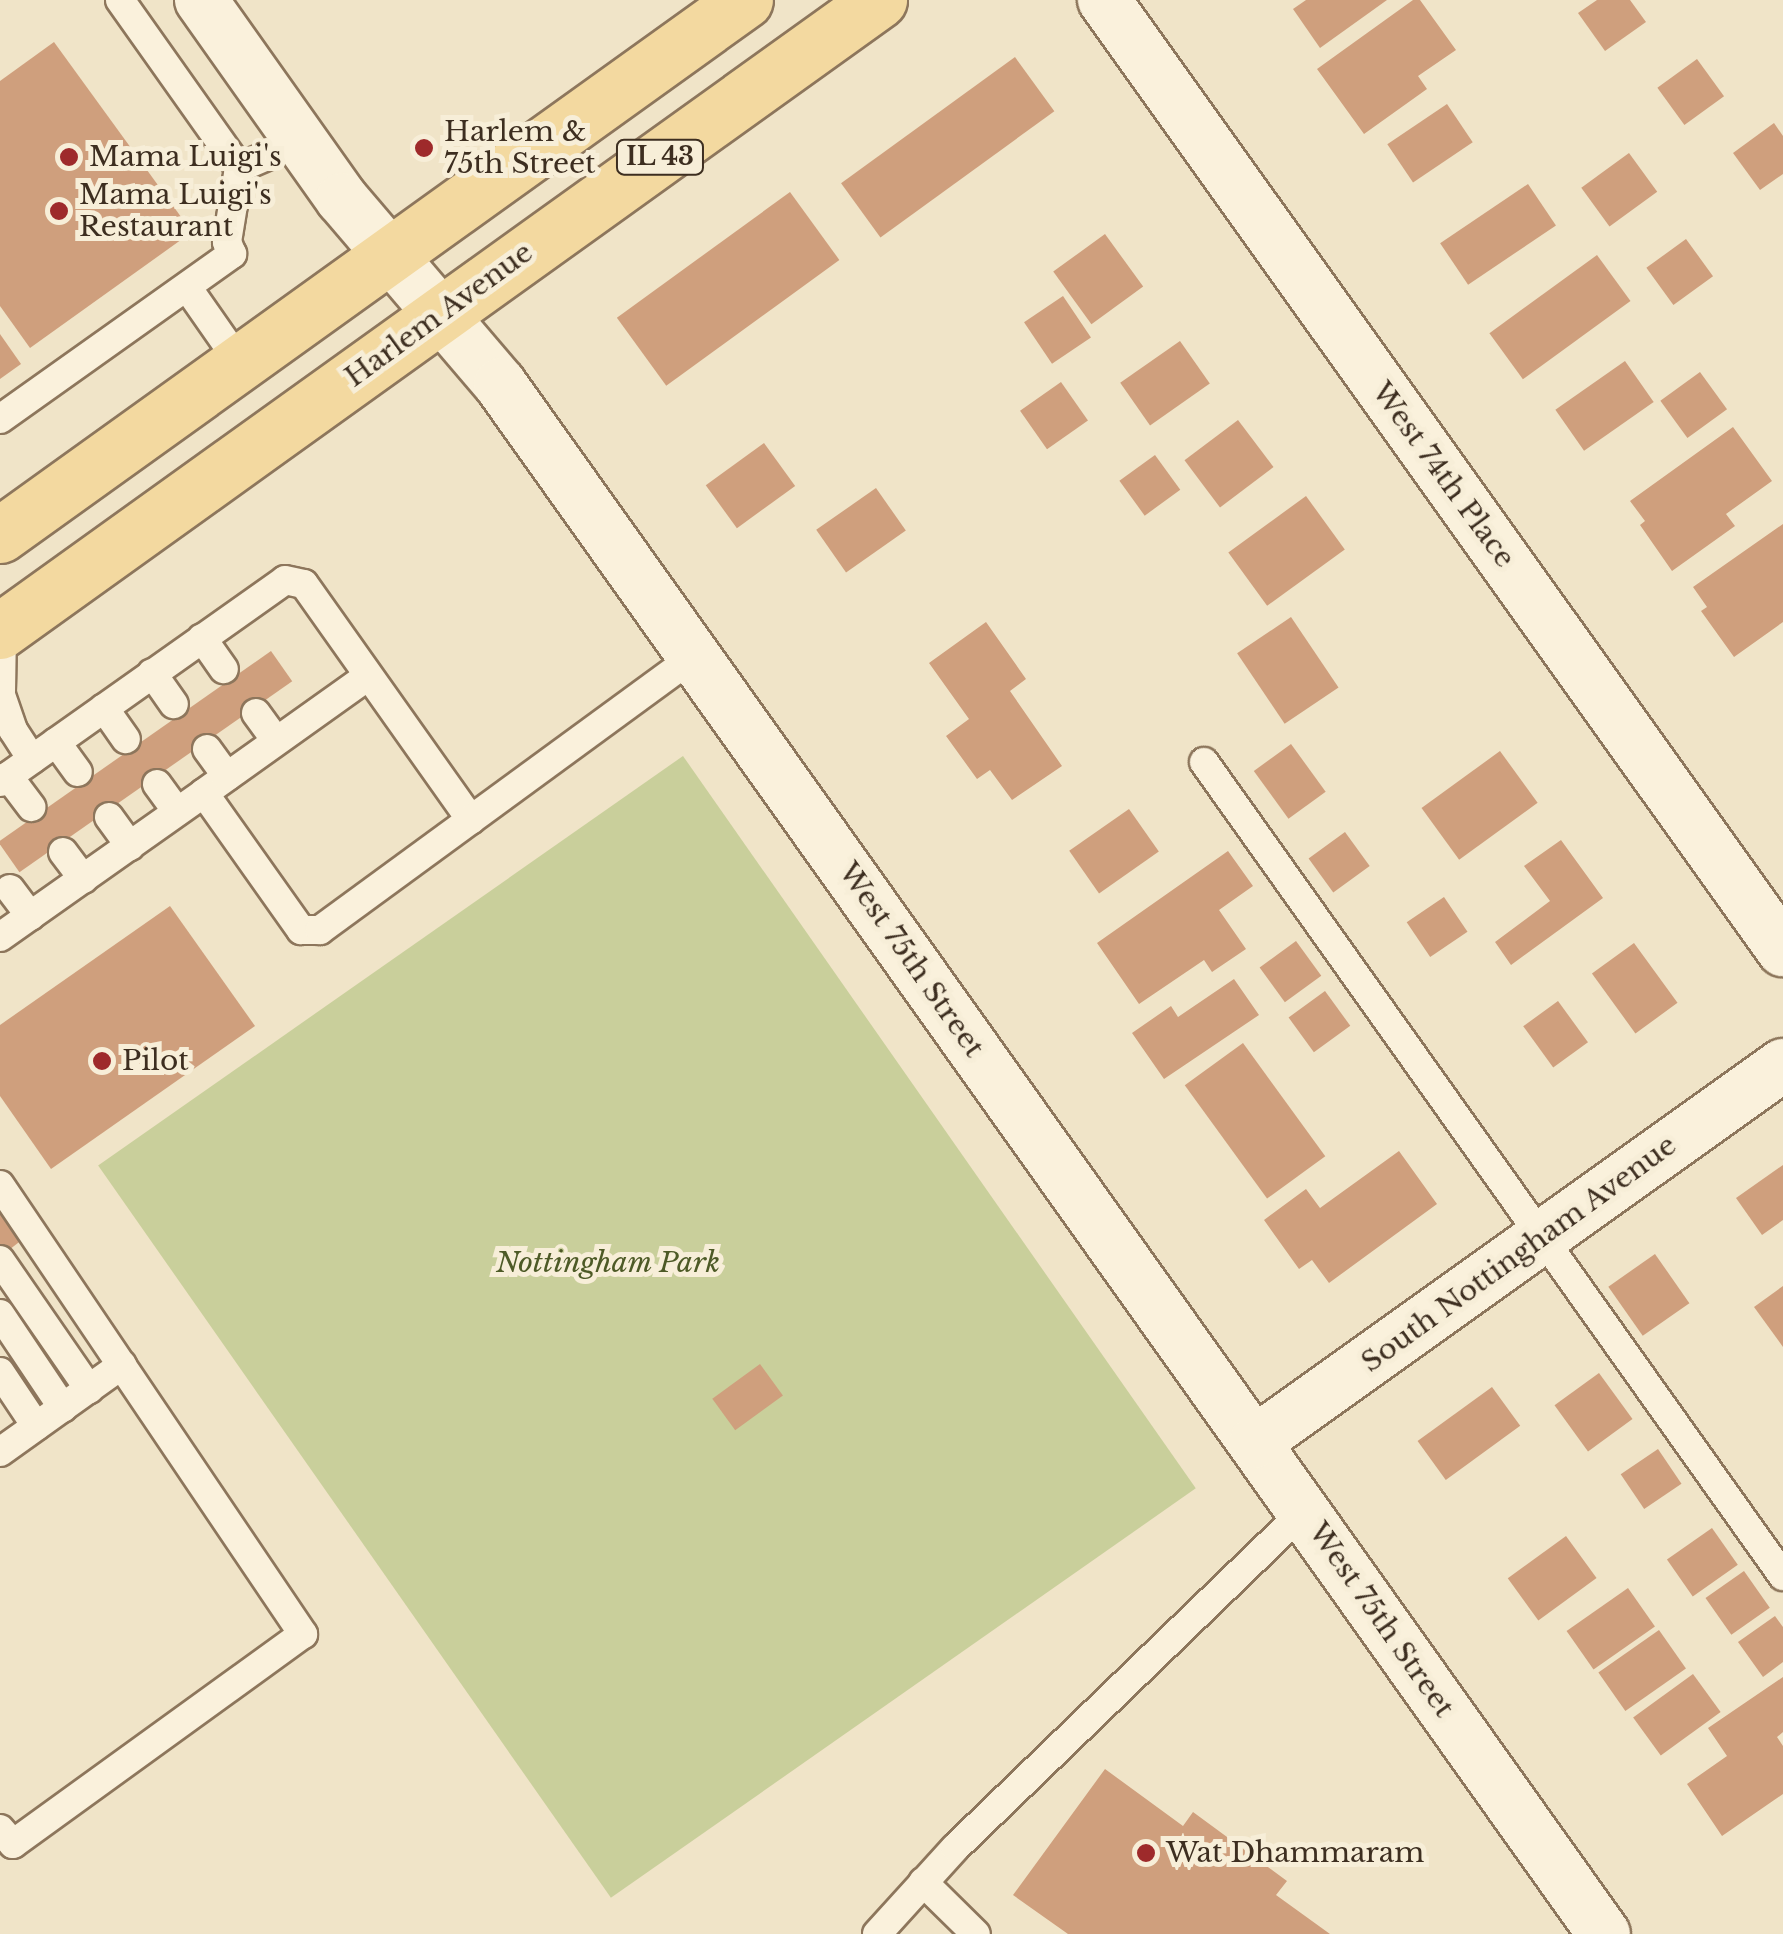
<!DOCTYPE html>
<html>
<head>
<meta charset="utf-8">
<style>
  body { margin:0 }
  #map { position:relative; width:1783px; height:1934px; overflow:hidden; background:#f0e4c8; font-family:"Libre Baskerville",serif }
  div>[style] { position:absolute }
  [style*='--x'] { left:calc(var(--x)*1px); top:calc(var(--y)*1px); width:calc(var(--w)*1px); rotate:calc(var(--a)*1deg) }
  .green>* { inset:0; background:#c9cf9b; transform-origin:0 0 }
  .building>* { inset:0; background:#cf9f7d; transform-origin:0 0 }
  .roads { filter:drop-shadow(2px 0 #8d765c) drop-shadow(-2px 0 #8d765c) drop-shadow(0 2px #8d765c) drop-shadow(0 -2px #8d765c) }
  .lane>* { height:28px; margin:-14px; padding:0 14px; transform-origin:14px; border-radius:14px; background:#faf1dc }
  .street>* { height:52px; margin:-26px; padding:0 26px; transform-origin:26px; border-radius:26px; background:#faf1dc }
  .primary>* { height:55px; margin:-27.5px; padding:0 27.5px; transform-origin:27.5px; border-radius:27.5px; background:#f3d9a0 }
  .dots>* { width:28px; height:28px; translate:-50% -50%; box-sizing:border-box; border:5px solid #f7eed8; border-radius:50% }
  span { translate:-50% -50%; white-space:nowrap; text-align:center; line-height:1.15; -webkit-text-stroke:10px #f7eed8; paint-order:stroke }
  .shield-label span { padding:2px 8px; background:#f7eed8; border:2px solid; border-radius:8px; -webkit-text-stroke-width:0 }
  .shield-label { font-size:25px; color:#3d2e20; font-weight:700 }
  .poi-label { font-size:28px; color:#3d2e20 }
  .left { translate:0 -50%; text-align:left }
  .street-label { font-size:28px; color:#3d2e20 }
  .park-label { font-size:28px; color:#4d5a26; font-style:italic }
</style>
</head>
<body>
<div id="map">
  <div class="green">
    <i style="left:683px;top:756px;width:894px;height:714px;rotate:55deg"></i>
  </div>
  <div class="building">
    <i style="clip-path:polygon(1306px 0,1387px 0,1320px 48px,1293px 9px)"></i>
    <i style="clip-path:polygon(1413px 0,1420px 0,1456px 50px,1418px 76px,1427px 89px,1364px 134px,1317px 69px)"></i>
    <i style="clip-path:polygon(1597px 0,1630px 0,1646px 22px,1605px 51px,1578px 13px)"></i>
    <i style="clip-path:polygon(54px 42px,192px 232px,30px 348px,0 306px,0 81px)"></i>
    <i style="left:1015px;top:57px;width:67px;height:215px;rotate:54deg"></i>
    <i style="left:1697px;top:59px;width:46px;height:49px;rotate:54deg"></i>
    <i style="left:1447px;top:104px;width:46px;height:72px;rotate:56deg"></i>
    <i style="clip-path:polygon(1774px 123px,1783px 136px,1783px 174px,1760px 190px,1733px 153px)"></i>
    <i style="left:1629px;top:153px;width:48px;height:59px;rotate:54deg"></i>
    <i style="left:1528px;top:184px;width:50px;height:106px;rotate:56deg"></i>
    <i style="left:790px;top:192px;width:84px;height:214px;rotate:54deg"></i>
    <i style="left:1105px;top:234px;width:65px;height:64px;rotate:54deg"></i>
    <i style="left:1686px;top:239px;width:46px;height:49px;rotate:54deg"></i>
    <i style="left:1597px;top:255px;width:57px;height:133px;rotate:54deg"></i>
    <i style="left:1063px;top:296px;width:50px;height:47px;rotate:56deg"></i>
    <i style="clip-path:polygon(0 334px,21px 364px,0 379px)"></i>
    <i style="left:1180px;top:341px;width:52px;height:73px;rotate:55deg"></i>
    <i style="left:1625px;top:361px;width:50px;height:85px;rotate:55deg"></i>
    <i style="left:1700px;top:372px;width:46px;height:49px;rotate:54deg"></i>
    <i style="left:1061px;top:382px;width:47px;height:50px;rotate:55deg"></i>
    <i style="left:1238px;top:420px;width:59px;height:67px;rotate:53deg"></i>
    <i style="clip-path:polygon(1733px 427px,1772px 481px,1726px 514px,1735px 526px,1672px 571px,1640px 525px,1645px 521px,1630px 501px)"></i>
    <i style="left:764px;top:443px;width:53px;height:72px;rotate:54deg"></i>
    <i style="left:1155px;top:455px;width:43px;height:44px;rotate:54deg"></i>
    <i style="left:876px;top:488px;width:52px;height:73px;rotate:55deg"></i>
    <i style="left:1306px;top:496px;width:66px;height:96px;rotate:54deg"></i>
    <i style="clip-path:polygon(1783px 524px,1783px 622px,1734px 657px,1701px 611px,1707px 607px,1693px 587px)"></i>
    <i style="left:1291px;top:617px;width:85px;height:65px;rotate:56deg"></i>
    <i style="clip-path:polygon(986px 622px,1026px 679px,1010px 691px,1062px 766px,1012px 800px,990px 770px,977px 779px,946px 736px,969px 719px,929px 663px)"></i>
    <i style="left:271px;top:651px;width:37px;height:333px;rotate:55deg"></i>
    <i style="left:1291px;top:744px;width:59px;height:46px;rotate:54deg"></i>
    <i style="left:1500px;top:751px;width:64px;height:97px;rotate:54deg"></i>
    <i style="left:1129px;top:809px;width:52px;height:73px;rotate:55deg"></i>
    <i style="left:1345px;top:832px;width:42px;height:45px;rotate:54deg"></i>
    <i style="clip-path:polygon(1561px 840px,1603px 898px,1511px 965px,1495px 942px,1550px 901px,1524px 866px)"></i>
    <i style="clip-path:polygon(1228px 851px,1253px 886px,1219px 910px,1246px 949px,1212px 972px,1204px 960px,1139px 1004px,1097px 943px)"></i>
    <i style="left:1444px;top:897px;width:42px;height:45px;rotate:56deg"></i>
    <i style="clip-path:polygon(170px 906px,255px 1026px,51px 1169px,0 1096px,0 1025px)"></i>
    <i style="left:1296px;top:941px;width:43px;height:45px;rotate:54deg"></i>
    <i style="left:1634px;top:943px;width:74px;height:52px;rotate:54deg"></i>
    <i style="clip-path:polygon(1234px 979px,1259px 1015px,1164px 1079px,1132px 1033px,1171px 1006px,1178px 1017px)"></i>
    <i style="left:1325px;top:991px;width:43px;height:45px;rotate:54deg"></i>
    <i style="left:1558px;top:1001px;width:51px;height:43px;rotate:54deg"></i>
    <i style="left:1243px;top:1043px;width:140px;height:72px;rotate:54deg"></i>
    <i style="clip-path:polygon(1399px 1151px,1437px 1204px,1329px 1283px,1312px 1260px,1299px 1269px,1264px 1220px,1306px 1189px,1320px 1208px)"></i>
    <i style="clip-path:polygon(1783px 1165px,1783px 1220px,1762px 1235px,1736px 1198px)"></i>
    <i style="clip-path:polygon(0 1207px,23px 1239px,0 1257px)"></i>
    <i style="left:1655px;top:1254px;width:60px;height:57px;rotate:55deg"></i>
    <i style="clip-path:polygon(1783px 1286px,1783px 1347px,1754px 1307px)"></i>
    <i style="left:760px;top:1364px;width:39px;height:59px;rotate:54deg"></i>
    <i style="left:1599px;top:1373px;width:57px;height:55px;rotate:54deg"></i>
    <i style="left:1492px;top:1387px;width:48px;height:92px;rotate:54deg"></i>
    <i style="left:1658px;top:1449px;width:42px;height:45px;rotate:56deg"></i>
    <i style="left:1712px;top:1528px;width:45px;height:55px;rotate:55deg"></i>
    <i style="left:1566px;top:1536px;width:52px;height:72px;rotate:54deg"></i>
    <i style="left:1744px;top:1571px;width:45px;height:47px;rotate:55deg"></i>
    <i style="left:1628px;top:1588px;width:47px;height:75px;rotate:55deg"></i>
    <i style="clip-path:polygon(1775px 1616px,1783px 1627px,1783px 1662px,1763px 1677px,1738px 1642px)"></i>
    <i style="left:1659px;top:1630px;width:47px;height:74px;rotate:55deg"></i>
    <i style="left:1693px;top:1674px;width:47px;height:74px;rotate:54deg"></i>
    <i style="clip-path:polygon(1783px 1677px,1783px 1732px,1777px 1737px,1783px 1746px,1783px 1794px,1722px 1836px,1687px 1784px,1727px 1756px,1708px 1728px)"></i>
    <i style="clip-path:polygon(1105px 1769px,1183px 1826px,1193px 1812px,1287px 1881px,1276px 1895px,1330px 1934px,1068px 1934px,1013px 1895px)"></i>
  </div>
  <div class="roads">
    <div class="lane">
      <i style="--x:239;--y:168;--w:68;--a:-23.5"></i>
      <i style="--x:187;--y:287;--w:93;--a:55.1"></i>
      <i style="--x:0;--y:419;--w:285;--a:-35.4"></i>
      <i style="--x:232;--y:254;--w:13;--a:-113"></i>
      <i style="--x:227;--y:242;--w:75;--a:-80.8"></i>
      <i style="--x:239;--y:168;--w:206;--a:-125.3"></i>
      <i style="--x:2;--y:629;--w:66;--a:90.9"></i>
      <i style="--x:1;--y:695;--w:37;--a:71"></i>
      <i style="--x:13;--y:730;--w:35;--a:57"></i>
      <i style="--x:202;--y:638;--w:38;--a:55"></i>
      <i style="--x:152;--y:673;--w:38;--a:55"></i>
      <i style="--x:104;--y:708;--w:38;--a:55"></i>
      <i style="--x:256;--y:713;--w:34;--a:54"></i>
      <i style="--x:56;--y:742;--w:37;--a:54"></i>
      <i style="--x:207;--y:749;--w:34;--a:54"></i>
      <i style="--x:1204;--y:762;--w:999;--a:54.58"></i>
      <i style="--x:8;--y:776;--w:39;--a:53"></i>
      <i style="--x:0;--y:782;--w:349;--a:-35.3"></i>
      <i style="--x:285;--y:580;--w:19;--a:12"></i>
      <i style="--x:304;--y:584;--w:289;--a:54.7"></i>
      <i style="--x:157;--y:784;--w:34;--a:54"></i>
      <i style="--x:204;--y:793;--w:201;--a:-35.5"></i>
      <i style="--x:109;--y:817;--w:36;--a:54"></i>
      <i style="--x:63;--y:852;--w:34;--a:53"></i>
      <i style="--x:10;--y:889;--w:34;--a:53"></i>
      <i style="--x:0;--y:937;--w:250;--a:-35.2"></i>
      <i style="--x:204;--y:793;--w:168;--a:54.7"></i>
      <i style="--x:301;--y:930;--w:19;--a:0"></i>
      <i style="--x:320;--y:930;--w:464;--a:-36.2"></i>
      <i style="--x:0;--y:1185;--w:542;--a:55.99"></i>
      <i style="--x:303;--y:1634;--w:358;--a:144.1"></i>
      <i style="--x:13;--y:1844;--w:20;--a:-131"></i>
      <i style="--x:0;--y:1260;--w:157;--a:55.4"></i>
      <i style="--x:0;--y:1314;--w:113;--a:56.2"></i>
      <i style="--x:0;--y:1372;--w:65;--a:56.3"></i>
      <i style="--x:0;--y:1452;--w:150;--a:-35.5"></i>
      <i style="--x:923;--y:1882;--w:74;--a:44.5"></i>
      <i style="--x:877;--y:1934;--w:116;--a:-47.8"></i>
      <i style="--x:955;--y:1848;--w:485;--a:-44"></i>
    </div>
    <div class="street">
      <i style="--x:201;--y:0;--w:244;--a:54.7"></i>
      <i style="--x:342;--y:199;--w:243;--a:49.5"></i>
      <i style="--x:500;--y:384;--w:1903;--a:54.54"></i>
      <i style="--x:1104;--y:0;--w:1168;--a:54.45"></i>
      <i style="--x:1255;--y:1442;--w:649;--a:-35.53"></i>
    </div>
    <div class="primary">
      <i style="--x:0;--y:535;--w:917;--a:-35.68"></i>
      <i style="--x:0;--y:631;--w:1082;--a:-35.67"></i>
    </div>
  </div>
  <div class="dots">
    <i style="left:424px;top:148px;background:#9e2a2b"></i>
    <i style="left:69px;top:157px;background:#9e2a2b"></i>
    <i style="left:59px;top:211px;background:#9e2a2b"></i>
    <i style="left:102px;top:1061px;background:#9e2a2b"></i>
    <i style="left:1146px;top:1853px;background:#9e2a2b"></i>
  </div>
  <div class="shield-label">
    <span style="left:660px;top:157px">IL 43</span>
  </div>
  <div class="poi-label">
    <span class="left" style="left:444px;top:148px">Harlem &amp;<br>75th Street</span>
    <span class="left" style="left:89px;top:157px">Mama Luigi's</span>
    <span class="left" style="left:79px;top:211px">Mama Luigi's<br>Restaurant</span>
    <span class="left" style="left:122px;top:1061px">Pilot</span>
    <span class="left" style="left:1166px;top:1853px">Wat Dhammaram</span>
  </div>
  <div class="street-label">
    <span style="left:439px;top:315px;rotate:-36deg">Harlem Avenue</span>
    <span style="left:1443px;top:475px;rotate:54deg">West 74th Place</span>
    <span style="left:911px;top:960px;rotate:55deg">West 75th Street</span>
    <span style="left:1519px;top:1254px;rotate:-36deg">South Nottingham Avenue</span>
    <span style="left:1381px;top:1620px;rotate:55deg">West 75th Street</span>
  </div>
  <div class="park-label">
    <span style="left:608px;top:1263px">Nottingham Park</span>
  </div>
</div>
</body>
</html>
